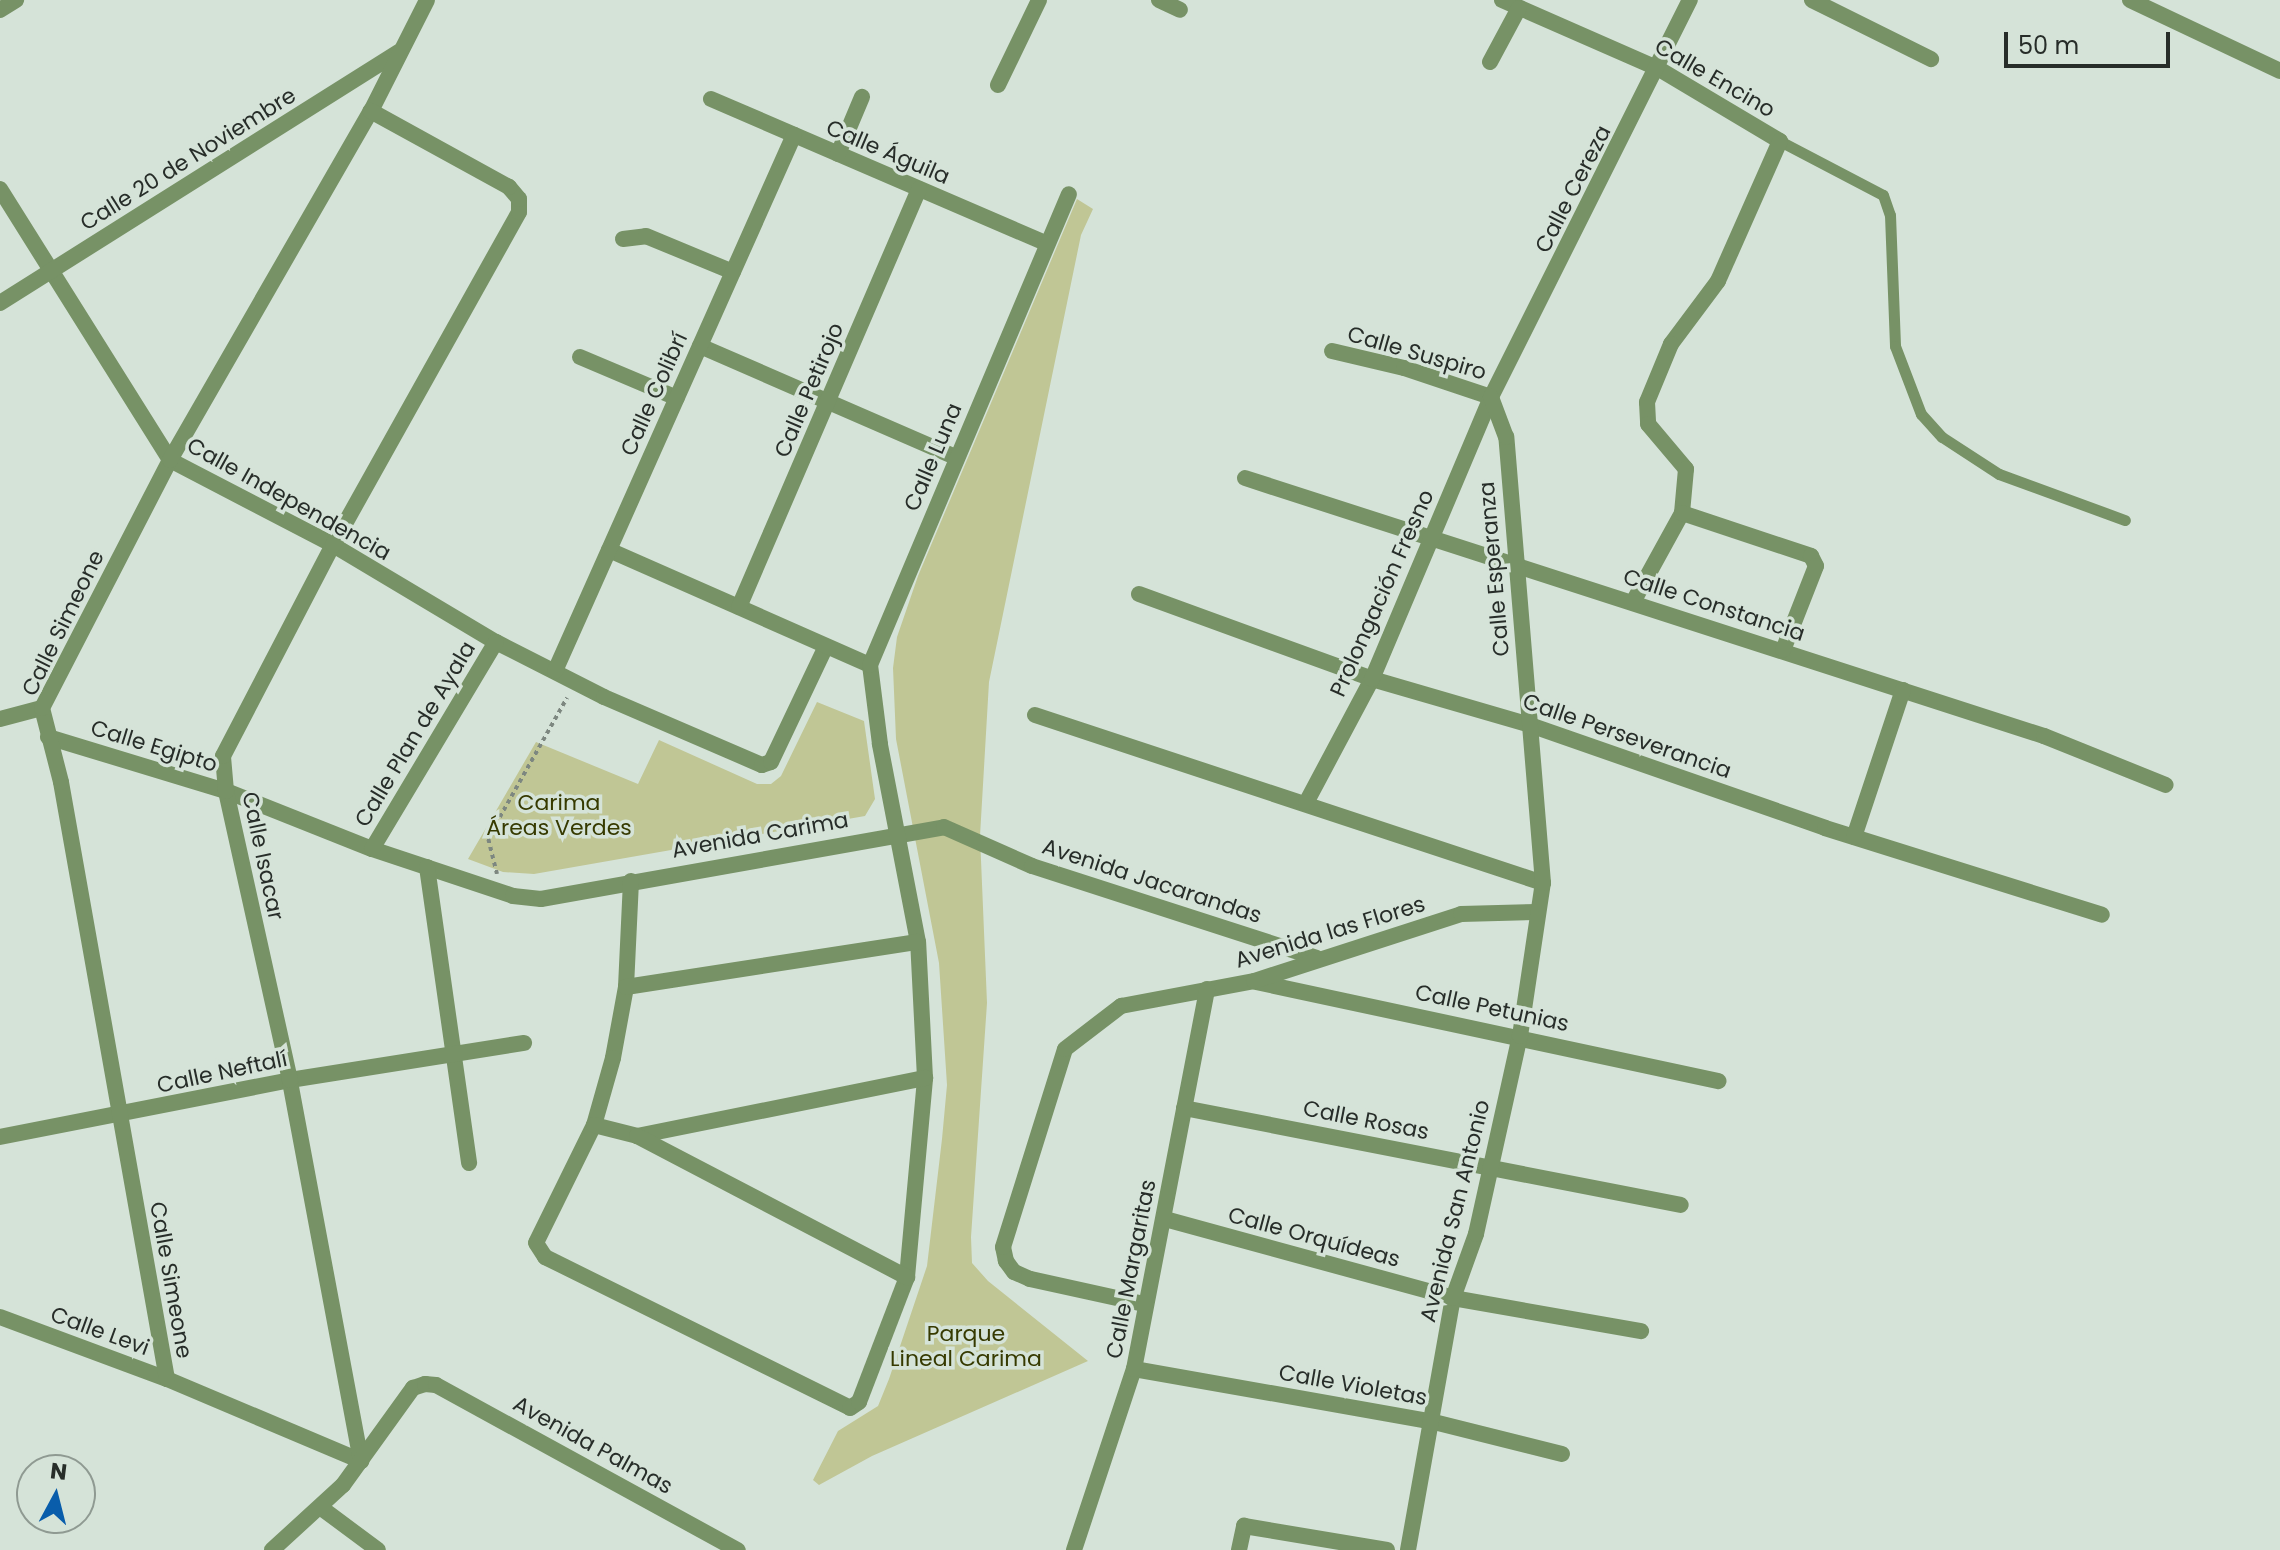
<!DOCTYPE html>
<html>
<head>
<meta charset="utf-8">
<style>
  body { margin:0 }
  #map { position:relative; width:2280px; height:1550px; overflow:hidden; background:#d5e3d8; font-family:Poppins,sans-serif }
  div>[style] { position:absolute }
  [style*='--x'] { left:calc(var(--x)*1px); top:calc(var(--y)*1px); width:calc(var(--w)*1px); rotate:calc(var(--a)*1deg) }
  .green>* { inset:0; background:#c0c695 }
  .path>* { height:4px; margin-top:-2px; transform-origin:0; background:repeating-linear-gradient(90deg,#7d8780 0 4px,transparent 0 8px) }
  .service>* { height:11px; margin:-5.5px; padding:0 5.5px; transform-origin:5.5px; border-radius:5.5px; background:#779266 }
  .minor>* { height:16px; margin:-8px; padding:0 8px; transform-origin:8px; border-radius:8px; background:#779266 }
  span { translate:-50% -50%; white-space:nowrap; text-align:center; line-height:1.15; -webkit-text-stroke:7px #d5e3d8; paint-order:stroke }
  .street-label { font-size:22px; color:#272d29 }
  .park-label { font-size:22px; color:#363a00 }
  .north { position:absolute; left:16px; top:1454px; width:80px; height:80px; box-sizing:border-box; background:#d5e3d8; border:2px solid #8f9a92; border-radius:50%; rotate:7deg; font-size:22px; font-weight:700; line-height:32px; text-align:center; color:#272d29 }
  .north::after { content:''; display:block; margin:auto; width:28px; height:36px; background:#095dab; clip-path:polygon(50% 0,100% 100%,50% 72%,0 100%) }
  .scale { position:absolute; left:2004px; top:32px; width:166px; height:36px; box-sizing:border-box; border:4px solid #272d29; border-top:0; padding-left:10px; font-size:24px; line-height:28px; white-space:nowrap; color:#272d29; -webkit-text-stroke:6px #d5e3d8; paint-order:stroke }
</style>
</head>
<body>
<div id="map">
  <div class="green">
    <i style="clip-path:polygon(1077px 199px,1093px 209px,1081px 235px,989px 682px,980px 836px,987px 1003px,971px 1237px,972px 1263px,988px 1281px,1088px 1361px,872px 1456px,819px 1485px,813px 1480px,838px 1431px,878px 1406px,889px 1379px,927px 1266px,942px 1139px,947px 1085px,939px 963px,896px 739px,893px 668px,897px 637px,918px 576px)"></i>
    <i style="clip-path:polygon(817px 702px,864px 721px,875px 799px,865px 816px,534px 874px,503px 872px,468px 859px,536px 742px,638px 784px,659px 740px,757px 784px,771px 784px,781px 776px)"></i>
  </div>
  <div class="path">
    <i style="--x:497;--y:874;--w:37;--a:-104"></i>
    <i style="--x:488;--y:838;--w:161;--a:-60.6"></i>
  </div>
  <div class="service">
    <i style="--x:1780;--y:141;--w:116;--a:27.7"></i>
    <i style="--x:1883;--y:195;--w:21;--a:71"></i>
    <i style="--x:1890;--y:215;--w:131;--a:87.8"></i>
    <i style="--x:1895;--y:346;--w:73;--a:69.1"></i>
    <i style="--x:1921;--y:414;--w:31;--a:48"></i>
    <i style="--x:1942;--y:437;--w:68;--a:33"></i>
    <i style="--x:1999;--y:474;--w:134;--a:20.1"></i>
  </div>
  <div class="minor">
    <i style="--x:1159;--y:0;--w:23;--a:25"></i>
    <i style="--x:1502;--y:0;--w:171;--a:23.7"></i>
    <i style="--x:1659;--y:69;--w:141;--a:30.8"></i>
    <i style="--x:1780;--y:141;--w:153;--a:113.9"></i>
    <i style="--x:1718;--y:281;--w:79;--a:126.7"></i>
    <i style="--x:1671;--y:344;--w:63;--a:112.5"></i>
    <i style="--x:1647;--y:402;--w:22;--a:87"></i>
    <i style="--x:1648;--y:424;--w:59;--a:49.8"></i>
    <i style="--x:1686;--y:469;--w:44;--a:95.2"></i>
    <i style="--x:1682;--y:513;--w:102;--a:118.8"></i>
    <i style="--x:1812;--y:0;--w:133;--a:26.4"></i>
    <i style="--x:2130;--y:0;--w:166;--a:25.3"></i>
    <i style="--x:0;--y:10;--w:19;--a:-32"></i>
    <i style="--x:1490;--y:62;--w:61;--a:-61.8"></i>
    <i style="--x:998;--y:85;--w:94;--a:-64.2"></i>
    <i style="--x:711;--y:99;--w:366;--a:23.3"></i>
    <i style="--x:838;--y:154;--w:62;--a:-67.2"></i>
    <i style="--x:0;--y:189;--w:320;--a:57.9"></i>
    <i style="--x:170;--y:460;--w:184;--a:27.5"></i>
    <i style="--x:333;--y:545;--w:190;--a:30.8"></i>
    <i style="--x:496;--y:642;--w:121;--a:27"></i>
    <i style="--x:604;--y:697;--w:172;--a:23.3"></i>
    <i style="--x:762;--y:765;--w:9;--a:-18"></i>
    <i style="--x:771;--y:762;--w:128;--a:-64.6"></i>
    <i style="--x:623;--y:239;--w:23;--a:-7"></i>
    <i style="--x:646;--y:236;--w:94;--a:22.5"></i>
    <i style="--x:0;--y:303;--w:471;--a:-32.2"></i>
    <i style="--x:700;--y:346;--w:280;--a:23.5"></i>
    <i style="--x:1332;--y:351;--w:74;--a:13.3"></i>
    <i style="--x:1404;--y:368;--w:92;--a:18.4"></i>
    <i style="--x:580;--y:357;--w:105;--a:22.9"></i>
    <i style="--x:1245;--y:478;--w:840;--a:17.9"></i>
    <i style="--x:2044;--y:736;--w:131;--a:21.9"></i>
    <i style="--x:1682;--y:513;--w:136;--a:18.4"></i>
    <i style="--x:1811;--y:556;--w:11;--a:63"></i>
    <i style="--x:1816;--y:566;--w:90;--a:111.4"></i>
    <i style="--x:609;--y:550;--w:285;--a:23.8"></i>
    <i style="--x:1139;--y:594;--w:248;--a:20"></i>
    <i style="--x:1372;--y:679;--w:165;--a:16.2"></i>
    <i style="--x:1530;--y:725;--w:312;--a:19.2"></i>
    <i style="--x:1825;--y:828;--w:290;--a:17.4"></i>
    <i style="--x:739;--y:607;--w:455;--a:-66.7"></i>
    <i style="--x:555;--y:671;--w:587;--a:-65.97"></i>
    <i style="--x:1035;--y:715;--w:535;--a:18.3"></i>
    <i style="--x:0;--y:719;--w:43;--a:-14.7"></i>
    <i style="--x:48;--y:737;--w:186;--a:16.9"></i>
    <i style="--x:226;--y:791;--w:157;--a:21.7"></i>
    <i style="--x:372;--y:849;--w:149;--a:18.4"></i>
    <i style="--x:513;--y:896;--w:28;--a:6"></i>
    <i style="--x:541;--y:899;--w:409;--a:-10.1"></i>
    <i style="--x:944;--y:827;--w:96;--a:23.9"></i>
    <i style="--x:1032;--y:866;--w:299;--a:17.9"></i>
    <i style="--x:1306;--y:803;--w:140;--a:-62"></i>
    <i style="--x:1372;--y:679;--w:306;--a:-67.1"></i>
    <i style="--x:1491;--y:397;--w:444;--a:-63.4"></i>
    <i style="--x:1854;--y:837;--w:155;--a:-71.6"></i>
    <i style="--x:372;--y:849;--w:241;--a:-59.1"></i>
    <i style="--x:427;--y:867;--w:299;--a:81.9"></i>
    <i style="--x:631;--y:881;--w:106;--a:92.7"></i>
    <i style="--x:626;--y:987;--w:72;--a:100.4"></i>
    <i style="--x:613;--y:1058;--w:70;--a:105.8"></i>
    <i style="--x:594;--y:1125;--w:131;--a:116.2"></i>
    <i style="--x:536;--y:1243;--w:17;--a:57"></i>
    <i style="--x:545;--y:1257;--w:340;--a:26.3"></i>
    <i style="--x:850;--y:1408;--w:11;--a:-34"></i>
    <i style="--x:859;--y:1402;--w:134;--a:-69"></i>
    <i style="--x:907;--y:1277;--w:200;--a:-84.8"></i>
    <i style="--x:925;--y:1078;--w:136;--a:-92.9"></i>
    <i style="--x:918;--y:942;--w:202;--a:-100.9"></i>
    <i style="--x:880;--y:744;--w:80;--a:-97.2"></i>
    <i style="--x:870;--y:665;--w:511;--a:-67.1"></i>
    <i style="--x:1256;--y:982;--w:473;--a:12.1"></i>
    <i style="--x:626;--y:987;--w:295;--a:-8.8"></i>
    <i style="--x:1184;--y:1108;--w:506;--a:11.04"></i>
    <i style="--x:594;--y:1125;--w:44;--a:14.3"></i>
    <i style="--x:637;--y:1136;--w:294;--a:-11.4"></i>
    <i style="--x:637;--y:1136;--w:305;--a:27.6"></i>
    <i style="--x:0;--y:1137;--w:296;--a:-11.1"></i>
    <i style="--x:290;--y:1080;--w:237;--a:-9"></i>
    <i style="--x:1165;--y:1219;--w:299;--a:15.3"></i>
    <i style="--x:1453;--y:1298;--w:191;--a:10"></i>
    <i style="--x:1144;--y:1304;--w:117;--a:-167.6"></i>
    <i style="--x:1030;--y:1279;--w:17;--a:-156"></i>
    <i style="--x:1014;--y:1272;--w:14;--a:-126"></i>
    <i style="--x:1006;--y:1261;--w:14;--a:-102"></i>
    <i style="--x:1003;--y:1247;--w:207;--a:-72.6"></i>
    <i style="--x:1065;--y:1049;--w:71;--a:-37.5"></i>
    <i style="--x:1121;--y:1006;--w:135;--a:-10.6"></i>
    <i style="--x:1254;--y:981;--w:218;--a:-17.9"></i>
    <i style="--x:1461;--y:914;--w:77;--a:-1.5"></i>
    <i style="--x:0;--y:1317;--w:178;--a:20.4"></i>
    <i style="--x:167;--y:1379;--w:211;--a:22.9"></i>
    <i style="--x:1134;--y:1369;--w:301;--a:10"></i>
    <i style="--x:1430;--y:1421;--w:136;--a:14"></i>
    <i style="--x:167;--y:1379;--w:606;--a:-100.07"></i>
    <i style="--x:61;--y:782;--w:76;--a:-104.4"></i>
    <i style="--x:42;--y:708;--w:279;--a:-62.7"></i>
    <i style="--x:170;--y:460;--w:403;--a:-60.1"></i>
    <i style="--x:371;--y:111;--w:124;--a:-63.2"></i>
    <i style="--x:361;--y:1461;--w:388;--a:-100.6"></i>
    <i style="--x:290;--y:1080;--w:296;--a:-102.5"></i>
    <i style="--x:226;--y:791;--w:35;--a:-95"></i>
    <i style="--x:223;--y:756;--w:238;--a:-62.5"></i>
    <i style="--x:333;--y:545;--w:381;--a:-60.8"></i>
    <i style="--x:519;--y:212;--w:13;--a:-90"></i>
    <i style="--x:519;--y:199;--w:16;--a:-130"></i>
    <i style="--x:509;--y:187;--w:158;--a:-151.2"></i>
    <i style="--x:320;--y:1507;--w:72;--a:36.6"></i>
    <i style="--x:272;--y:1550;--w:96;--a:-42.5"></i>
    <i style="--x:343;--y:1485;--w:120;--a:-54.2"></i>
    <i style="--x:413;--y:1388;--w:13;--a:-18"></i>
    <i style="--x:425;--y:1384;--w:11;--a:5"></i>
    <i style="--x:436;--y:1385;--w:344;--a:28.7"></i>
    <i style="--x:1074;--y:1550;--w:191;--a:-71.7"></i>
    <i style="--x:1134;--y:1369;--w:387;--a:-79.1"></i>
    <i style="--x:1239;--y:1550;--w:25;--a:-78"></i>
    <i style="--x:1244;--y:1526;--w:145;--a:9.5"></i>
    <i style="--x:1408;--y:1550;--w:256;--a:-79.9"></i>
    <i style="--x:1453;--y:1298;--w:68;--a:-70.2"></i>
    <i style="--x:1476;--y:1234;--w:203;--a:-77.5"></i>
    <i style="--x:1520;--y:1036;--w:155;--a:-81.5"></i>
    <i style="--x:1543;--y:883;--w:448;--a:-94.7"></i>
    <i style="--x:1506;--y:437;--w:43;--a:-110.6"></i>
  </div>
  <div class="street-label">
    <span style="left:1715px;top:78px;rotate:30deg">Calle Encino</span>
    <span style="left:888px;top:152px;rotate:23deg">Calle Águila</span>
    <span style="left:188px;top:159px;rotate:-32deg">Calle 20 de Noviembre</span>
    <span style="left:1573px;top:189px;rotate:-63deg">Calle Cereza</span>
    <span style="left:1417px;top:353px;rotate:16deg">Calle Suspiro</span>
    <span style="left:809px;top:390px;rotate:-67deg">Calle Petirojo</span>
    <span style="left:654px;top:394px;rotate:-66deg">Calle Colibrí</span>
    <span style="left:933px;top:457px;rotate:-67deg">Calle Luna</span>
    <span style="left:289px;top:499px;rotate:29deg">Calle Independencia</span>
    <span style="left:1494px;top:569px;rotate:-95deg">Calle Esperanza</span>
    <span style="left:1382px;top:593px;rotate:-66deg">Prolongación Fresno</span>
    <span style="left:1714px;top:605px;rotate:18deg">Calle Constancia</span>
    <span style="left:63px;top:623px;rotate:-64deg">Calle Simeone</span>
    <span style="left:415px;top:734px;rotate:-59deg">Calle Plan de Ayala</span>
    <span style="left:1627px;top:736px;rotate:19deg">Calle Perseverancia</span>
    <span style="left:154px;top:746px;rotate:17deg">Calle Egipto</span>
    <span style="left:760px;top:835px;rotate:-10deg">Avenida Carima</span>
    <span style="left:263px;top:856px;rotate:78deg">Calle Isacar</span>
    <span style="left:1152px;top:881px;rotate:18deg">Avenida Jacarandas</span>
    <span style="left:1330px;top:932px;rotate:-17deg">Avenida las Flores</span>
    <span style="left:1492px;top:1008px;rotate:12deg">Calle Petunias</span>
    <span style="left:222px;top:1072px;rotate:-12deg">Calle Neftalí</span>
    <span style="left:1366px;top:1120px;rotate:11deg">Calle Rosas</span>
    <span style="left:1455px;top:1211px;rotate:-76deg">Avenida San Antonio</span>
    <span style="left:1314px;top:1237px;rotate:15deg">Calle Orquídeas</span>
    <span style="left:1131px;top:1269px;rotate:-79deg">Calle Margaritas</span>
    <span style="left:171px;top:1280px;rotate:80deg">Calle Simeone</span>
    <span style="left:100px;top:1331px;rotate:20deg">Calle Levi</span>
    <span style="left:1353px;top:1385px;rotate:10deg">Calle Violetas</span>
    <span style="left:593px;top:1445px;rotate:29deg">Avenida Palmas</span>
  </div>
  <div class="park-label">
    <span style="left:559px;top:815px">Carima<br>Áreas Verdes</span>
    <span style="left:966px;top:1346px">Parque<br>Lineal Carima</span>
  </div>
  <div class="north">N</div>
  <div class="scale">50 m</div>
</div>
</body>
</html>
